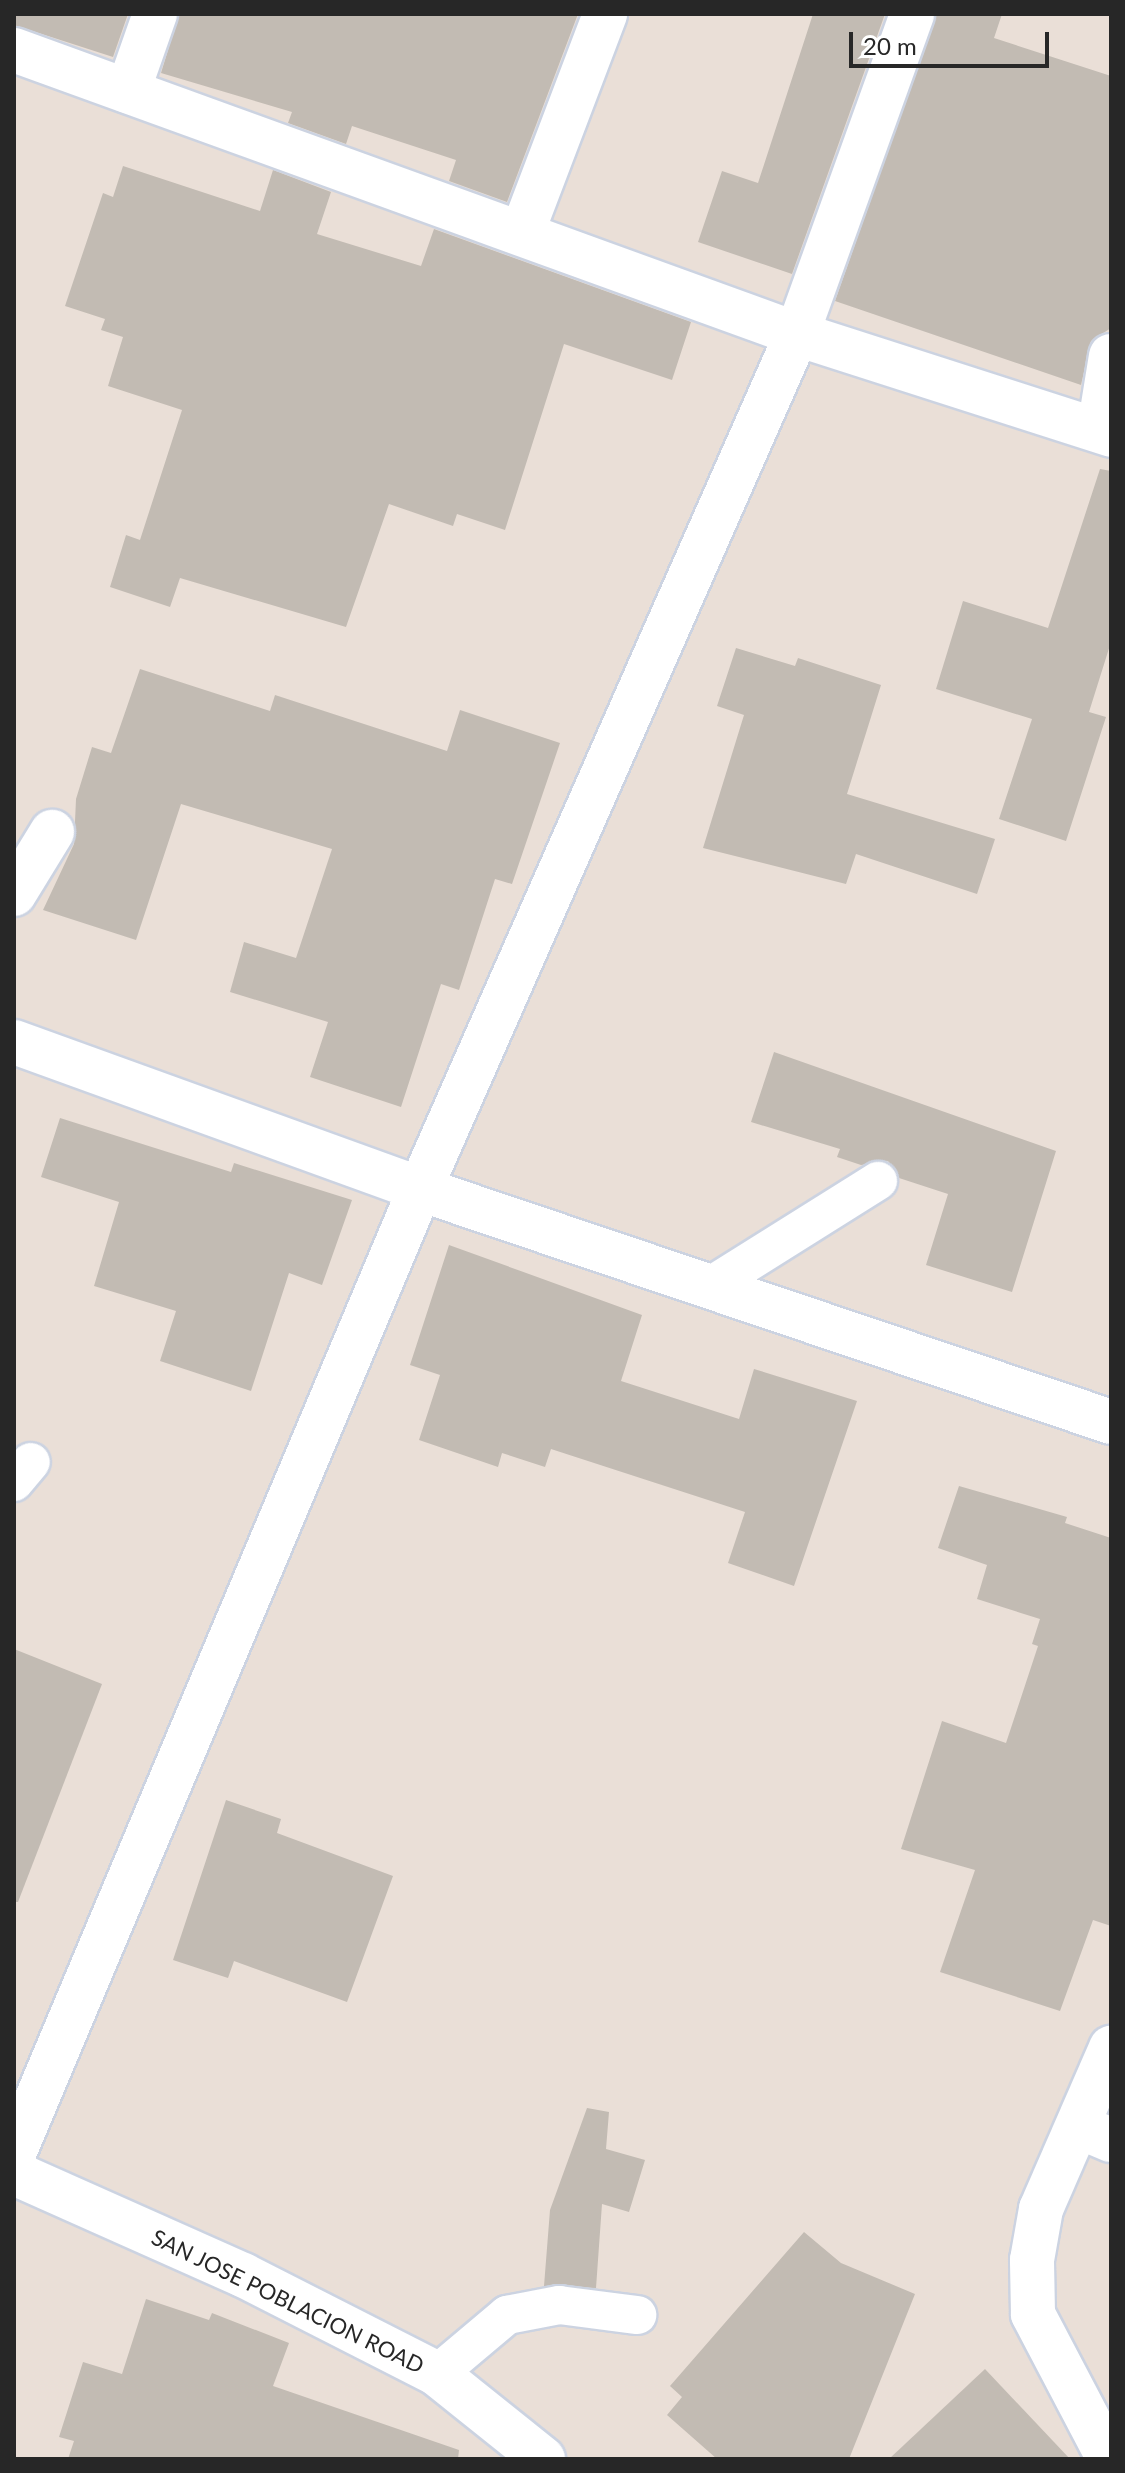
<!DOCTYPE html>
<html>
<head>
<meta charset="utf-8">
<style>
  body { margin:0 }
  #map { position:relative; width:1125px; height:2473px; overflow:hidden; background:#eadfd7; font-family:Lato,sans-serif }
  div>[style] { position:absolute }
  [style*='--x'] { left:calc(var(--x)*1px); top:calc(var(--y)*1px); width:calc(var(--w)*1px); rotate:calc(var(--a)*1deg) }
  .building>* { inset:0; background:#c2bbb3 }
  .roads { filter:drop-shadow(2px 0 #ccd3e1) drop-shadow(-2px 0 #ccd3e1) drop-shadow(0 2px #ccd3e1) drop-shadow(0 -2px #ccd3e1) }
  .service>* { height:38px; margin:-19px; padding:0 19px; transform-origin:19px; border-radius:19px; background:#fff }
  .minor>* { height:44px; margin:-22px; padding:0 22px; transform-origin:22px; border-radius:22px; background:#fff }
  .tertiary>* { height:44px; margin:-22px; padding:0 22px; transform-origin:22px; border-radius:22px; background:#fff }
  span { translate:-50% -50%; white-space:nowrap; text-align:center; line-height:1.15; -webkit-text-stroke:6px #fff; paint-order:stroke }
  .street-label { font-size:22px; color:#272727 }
  .frame { position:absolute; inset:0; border:16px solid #272727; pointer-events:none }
  .scale { position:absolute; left:849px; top:32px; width:200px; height:36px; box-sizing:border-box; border:4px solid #272727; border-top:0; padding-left:10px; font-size:24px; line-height:28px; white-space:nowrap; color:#272727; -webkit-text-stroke:6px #fff; paint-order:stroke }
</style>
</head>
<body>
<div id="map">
  <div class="building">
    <i style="clip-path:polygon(15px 14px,128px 14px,113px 57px,14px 25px)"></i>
    <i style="clip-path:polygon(179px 14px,578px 14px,507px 202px,449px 181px,456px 160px,352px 126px,346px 144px,288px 123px,292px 112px,161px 73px)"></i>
    <i style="clip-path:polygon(813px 14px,885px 14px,792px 274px,698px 242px,722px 171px,758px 183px)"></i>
    <i style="clip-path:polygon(936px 14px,1002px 14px,994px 38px,1111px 76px,1111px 328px,1091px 341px,1081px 385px,835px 301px)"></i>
    <i style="clip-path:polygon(123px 166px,260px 211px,273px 170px,331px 192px,317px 234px,421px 266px,434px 229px,691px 322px,672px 380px,564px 344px,505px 530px,457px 514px,453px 526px,389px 504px,346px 627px,180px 578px,170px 607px,110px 587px,126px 535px,140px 540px,182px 410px,108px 386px,123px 337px,101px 330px,105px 319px,65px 306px,103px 193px,113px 197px)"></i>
    <i style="clip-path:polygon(1100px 469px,1111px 471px,1111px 642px,1089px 712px,1106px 717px,1066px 841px,999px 819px,1032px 719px,936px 689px,963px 601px,1048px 628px)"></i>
    <i style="clip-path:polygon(736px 648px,795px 666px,798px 658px,881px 685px,847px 794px,995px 839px,977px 894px,856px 854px,846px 884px,703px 848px,744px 715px,717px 706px)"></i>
    <i style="clip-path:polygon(140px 669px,270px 711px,275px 695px,447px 751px,460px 710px,560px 743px,512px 884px,495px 879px,459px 990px,441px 984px,401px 1107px,310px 1077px,328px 1022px,230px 992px,244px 942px,296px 958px,332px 849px,181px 804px,136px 940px,43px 910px,74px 844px,76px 799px,92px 747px,111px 753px)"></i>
    <i style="clip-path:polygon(774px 1052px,1056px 1151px,1012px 1292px,926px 1265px,948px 1194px,899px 1178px,888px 1161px,861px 1165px,837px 1157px,840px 1149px,751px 1122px)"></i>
    <i style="clip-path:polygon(60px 1118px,231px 1172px,234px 1163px,352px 1200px,322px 1285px,289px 1273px,251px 1391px,160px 1361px,176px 1311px,94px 1286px,119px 1202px,41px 1177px)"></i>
    <i style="clip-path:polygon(449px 1245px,642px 1315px,621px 1381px,739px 1419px,754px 1369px,857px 1401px,794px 1586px,728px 1563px,745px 1512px,551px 1449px,545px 1467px,502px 1453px,498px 1467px,419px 1440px,440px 1375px,410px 1365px)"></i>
    <i style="clip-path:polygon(959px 1486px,1067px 1517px,1065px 1523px,1111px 1538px,1111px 1926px,1093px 1920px,1060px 2011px,940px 1972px,975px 1870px,901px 1849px,942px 1721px,1006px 1743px,1038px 1646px,1032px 1644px,1040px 1619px,977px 1599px,987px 1565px,938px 1548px)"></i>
    <i style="clip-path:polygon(14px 1649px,102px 1684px,18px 1902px,14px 1902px)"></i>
    <i style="clip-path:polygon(226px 1800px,281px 1819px,277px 1833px,393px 1876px,347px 2002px,234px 1961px,228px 1978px,173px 1960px)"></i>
    <i style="clip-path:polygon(587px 2108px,609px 2112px,606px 2149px,645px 2160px,629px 2212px,602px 2204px,596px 2288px,544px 2286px,550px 2210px)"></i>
    <i style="clip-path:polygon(804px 2232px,841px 2263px,915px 2294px,849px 2459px,717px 2459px,667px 2415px,682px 2397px,670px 2386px)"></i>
    <i style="clip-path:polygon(146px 2299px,209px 2320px,212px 2313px,289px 2343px,273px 2386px,459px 2450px,458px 2459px,68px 2459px,74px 2441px,59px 2437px,83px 2362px,122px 2374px)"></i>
    <i style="clip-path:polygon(985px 2369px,1070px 2459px,889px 2459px)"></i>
  </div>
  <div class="roads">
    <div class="service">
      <i style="--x:712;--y:1285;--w:196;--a:-32.1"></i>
      <i style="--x:14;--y:1482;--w:26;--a:-50"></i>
      <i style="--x:437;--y:2374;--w:92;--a:-40.1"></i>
      <i style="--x:507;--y:2315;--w:53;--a:-10.9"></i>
      <i style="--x:559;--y:2305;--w:79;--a:7.3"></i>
    </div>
    <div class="minor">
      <i style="--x:14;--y:50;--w:833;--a:19.94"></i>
      <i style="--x:797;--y:334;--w:330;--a:17.8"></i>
      <i style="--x:128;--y:91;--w:82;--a:-70.7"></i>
      <i style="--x:522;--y:233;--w:234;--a:-69.2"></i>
      <i style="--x:1099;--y:430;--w:75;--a:-80.8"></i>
      <i style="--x:14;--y:894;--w:73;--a:-58.5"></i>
      <i style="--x:14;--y:1042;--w:432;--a:19.9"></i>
      <i style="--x:420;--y:1189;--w:729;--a:18.63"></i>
      <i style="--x:1078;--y:2126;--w:36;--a:23"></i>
      <i style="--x:14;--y:2153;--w:1046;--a:-67.16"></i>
      <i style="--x:420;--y:1189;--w:934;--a:-66.21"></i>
      <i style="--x:797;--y:334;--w:340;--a:-70.2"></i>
      <i style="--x:1109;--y:2459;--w:164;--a:-117.7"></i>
      <i style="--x:1033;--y:2314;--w:54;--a:-91.1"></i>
      <i style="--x:1032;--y:2260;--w:52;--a:-80"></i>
      <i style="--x:1041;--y:2209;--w:176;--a:-66.5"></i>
    </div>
    <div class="tertiary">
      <i style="--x:14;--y:2173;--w:251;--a:24"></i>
      <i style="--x:243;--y:2275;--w:218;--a:27"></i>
      <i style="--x:437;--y:2374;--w:136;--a:38.7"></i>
    </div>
  </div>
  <div class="street-label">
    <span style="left:288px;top:2301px;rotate:26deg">SAN JOSE POBLACION ROAD</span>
  </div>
  <div class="frame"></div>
  <div class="scale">20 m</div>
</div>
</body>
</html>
